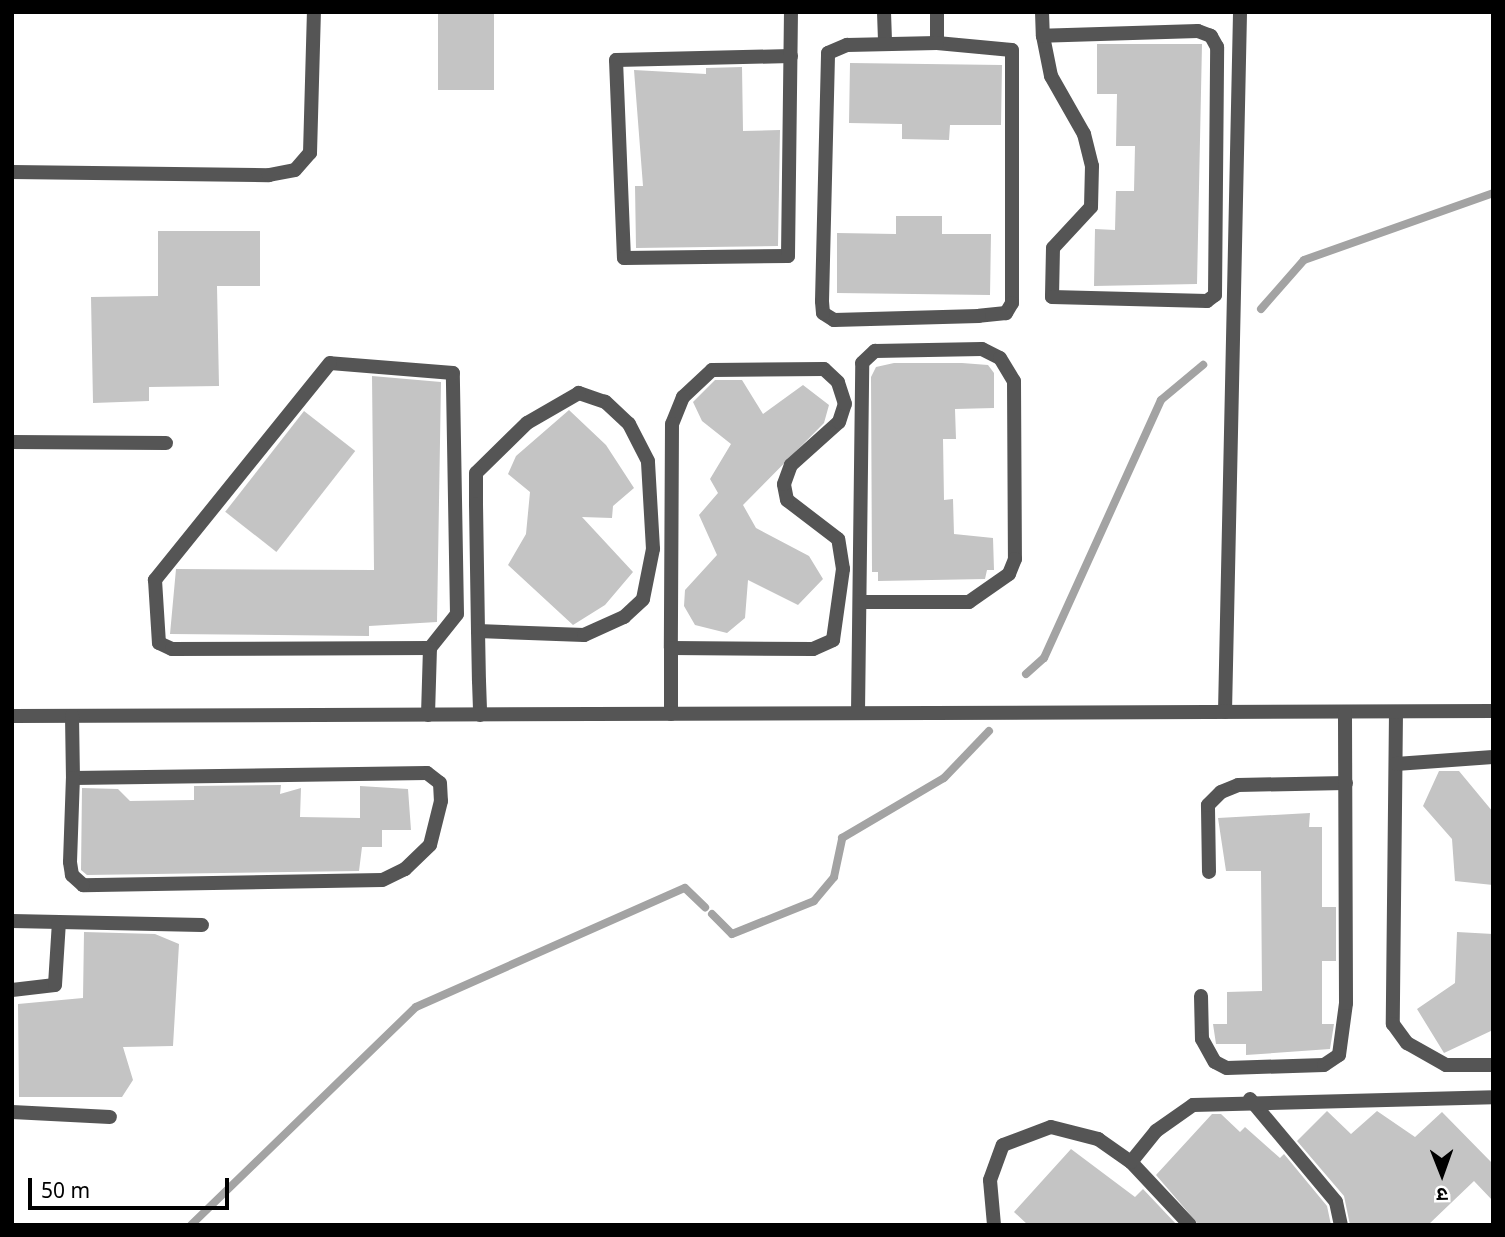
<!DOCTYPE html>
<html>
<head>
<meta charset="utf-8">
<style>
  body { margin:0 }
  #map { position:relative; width:1505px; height:1237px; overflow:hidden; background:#fff; font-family:"Noto Sans","Noto Sans Devanagari",sans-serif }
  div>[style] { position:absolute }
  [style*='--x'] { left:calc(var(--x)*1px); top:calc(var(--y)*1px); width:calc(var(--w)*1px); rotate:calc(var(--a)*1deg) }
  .stream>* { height:8px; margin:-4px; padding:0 4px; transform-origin:4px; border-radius:4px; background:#a3a3a3 }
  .building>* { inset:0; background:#c4c4c4; transform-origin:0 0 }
  .street>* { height:14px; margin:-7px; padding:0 7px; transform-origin:7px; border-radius:7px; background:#555 }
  span { translate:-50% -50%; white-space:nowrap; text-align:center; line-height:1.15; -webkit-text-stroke:6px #fff; paint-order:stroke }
  .frame { position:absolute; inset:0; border:14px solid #000; pointer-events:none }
  .north { position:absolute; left:1407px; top:1139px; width:70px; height:70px; -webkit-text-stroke:5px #fff; paint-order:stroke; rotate:179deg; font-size:19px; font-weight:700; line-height:28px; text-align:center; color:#000 }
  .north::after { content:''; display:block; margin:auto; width:24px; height:32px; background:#000; clip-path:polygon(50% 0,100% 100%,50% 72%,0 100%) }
  .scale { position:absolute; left:28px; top:1178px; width:201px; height:32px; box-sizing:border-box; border:4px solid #000; border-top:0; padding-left:9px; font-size:21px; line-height:24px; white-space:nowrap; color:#000; -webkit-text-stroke:5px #fff; paint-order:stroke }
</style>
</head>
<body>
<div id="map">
  <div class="stream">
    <i style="--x:1261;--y:309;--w:65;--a:-48.7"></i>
    <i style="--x:1304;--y:260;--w:201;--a:-19.5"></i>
    <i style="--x:1026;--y:674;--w:24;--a:-42"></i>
    <i style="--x:1044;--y:658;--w:283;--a:-65.6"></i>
    <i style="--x:1161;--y:400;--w:55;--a:-39.8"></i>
    <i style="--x:712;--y:914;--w:28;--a:45"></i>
    <i style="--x:732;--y:934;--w:88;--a:-21.9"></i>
    <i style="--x:814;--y:901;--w:31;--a:-50"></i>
    <i style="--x:834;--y:877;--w:40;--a:-78"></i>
    <i style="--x:842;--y:838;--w:118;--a:-30.5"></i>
    <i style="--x:944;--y:778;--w:65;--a:-46.2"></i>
    <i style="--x:191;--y:1225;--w:313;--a:-44.1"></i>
    <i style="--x:416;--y:1007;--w:294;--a:-23.9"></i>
    <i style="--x:685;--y:888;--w:28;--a:44"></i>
  </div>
  <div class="building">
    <i style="left:438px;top:12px;width:56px;height:78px"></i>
    <i style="clip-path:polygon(1097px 44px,1202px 44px,1197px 284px,1094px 286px,1095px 229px,1115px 230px,1116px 191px,1134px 191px,1135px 146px,1116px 146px,1117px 94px,1097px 94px)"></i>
    <i style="clip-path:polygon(850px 63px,1002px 65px,1001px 125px,950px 125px,949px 140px,902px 139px,902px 124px,849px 123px)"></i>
    <i style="clip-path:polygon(742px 67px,743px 131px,780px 130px,778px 246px,636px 248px,635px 186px,643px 186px,634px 70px,706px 74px,706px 68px)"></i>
    <i style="clip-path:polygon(896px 216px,942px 216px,942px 234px,991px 234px,990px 295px,837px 293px,837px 233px,896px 234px)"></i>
    <i style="clip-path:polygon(158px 231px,260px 231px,260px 286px,217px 286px,219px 386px,149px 387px,149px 401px,93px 403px,91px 297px,158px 296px)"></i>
    <i style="clip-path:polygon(894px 363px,962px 363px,988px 365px,994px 373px,994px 408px,955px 409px,956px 439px,943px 439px,944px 500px,953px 499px,954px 534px,993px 538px,994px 570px,987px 570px,985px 579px,878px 581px,878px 572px,872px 572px,871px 377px,876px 367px)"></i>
    <i style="clip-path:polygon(372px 376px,441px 382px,437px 622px,369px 626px,369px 636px,170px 634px,176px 569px,374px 570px)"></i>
    <i style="clip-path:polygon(715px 380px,742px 380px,763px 414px,803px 385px,829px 405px,824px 423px,743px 505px,756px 528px,809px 556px,823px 579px,798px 605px,748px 580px,745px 618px,727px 633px,695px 625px,684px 606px,685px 590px,717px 555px,699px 515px,718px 493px,710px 479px,731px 444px,702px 421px,693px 402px)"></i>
    <i style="clip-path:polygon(569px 410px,606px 445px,634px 488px,613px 506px,612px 518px,582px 517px,633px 572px,605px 605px,573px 625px,508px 565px,526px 534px,530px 492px,508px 474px,516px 456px)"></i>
    <i style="left:304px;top:411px;width:65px;height:128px;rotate:38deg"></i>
    <i style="clip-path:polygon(1439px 771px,1459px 771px,1493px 812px,1493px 885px,1455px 881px,1452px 839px,1423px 806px)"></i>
    <i style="clip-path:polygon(281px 785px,280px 794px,301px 788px,300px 817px,360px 818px,360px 786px,408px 789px,411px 830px,382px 830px,382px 847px,362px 847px,359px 871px,87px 875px,81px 870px,82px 788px,118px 789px,130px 801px,194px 800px,194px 786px)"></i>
    <i style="clip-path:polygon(1310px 813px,1309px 827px,1322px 827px,1322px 907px,1336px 907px,1336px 961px,1322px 961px,1322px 1024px,1334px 1024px,1330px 1049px,1246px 1055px,1246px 1044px,1216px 1044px,1213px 1024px,1227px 1024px,1227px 992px,1262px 991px,1261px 871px,1226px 871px,1218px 818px)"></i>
    <i style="clip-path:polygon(84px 932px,155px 934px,179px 944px,173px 1046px,123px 1047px,133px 1080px,122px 1097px,19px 1097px,18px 1004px,83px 998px)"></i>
    <i style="clip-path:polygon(1457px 932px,1493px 934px,1493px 1030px,1444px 1053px,1417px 1009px,1455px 983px)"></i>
    <i style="clip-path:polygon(1327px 1111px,1351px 1134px,1377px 1111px,1415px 1137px,1442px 1112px,1493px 1164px,1493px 1201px,1474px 1181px,1428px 1225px,1350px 1225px,1344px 1196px,1297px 1141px)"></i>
    <i style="clip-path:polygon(1212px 1114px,1221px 1114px,1240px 1132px,1245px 1127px,1280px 1158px,1284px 1154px,1327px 1206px,1331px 1225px,1199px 1225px,1156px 1175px)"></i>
    <i style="clip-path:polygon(1071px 1149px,1135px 1197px,1143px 1189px,1177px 1225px,1028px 1225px,1014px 1212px)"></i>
  </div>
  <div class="street">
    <i style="--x:884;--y:12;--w:32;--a:88"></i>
    <i style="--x:937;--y:12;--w:31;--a:90"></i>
    <i style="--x:1042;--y:12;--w:24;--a:88"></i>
    <i style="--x:1043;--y:36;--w:41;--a:78.7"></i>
    <i style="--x:1051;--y:76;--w:67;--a:60.4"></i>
    <i style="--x:1084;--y:134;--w:33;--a:76"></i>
    <i style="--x:1092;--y:166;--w:41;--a:91.4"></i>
    <i style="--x:1091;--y:207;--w:56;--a:132.8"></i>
    <i style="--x:1053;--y:248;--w:49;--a:91.2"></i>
    <i style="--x:1052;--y:297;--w:155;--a:1.5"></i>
    <i style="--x:1207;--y:301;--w:10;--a:-37"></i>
    <i style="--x:1215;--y:295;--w:248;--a:-89.5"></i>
    <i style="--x:1217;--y:47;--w:13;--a:-119"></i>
    <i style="--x:1211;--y:36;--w:14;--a:-159"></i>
    <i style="--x:1198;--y:31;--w:155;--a:178.2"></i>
    <i style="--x:937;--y:43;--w:75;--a:5.3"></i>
    <i style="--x:1012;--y:50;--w:253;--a:90"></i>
    <i style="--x:1012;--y:303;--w:12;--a:121"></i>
    <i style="--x:1006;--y:313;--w:27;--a:174"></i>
    <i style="--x:979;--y:316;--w:145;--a:178.4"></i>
    <i style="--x:834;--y:320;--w:13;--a:-148"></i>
    <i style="--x:823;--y:313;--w:12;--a:-95"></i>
    <i style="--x:822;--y:301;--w:248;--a:-88.6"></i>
    <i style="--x:828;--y:53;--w:21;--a:-23"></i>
    <i style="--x:847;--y:45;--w:90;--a:-1.3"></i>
    <i style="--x:791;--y:56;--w:175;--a:178.7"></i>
    <i style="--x:616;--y:60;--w:198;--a:87.7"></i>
    <i style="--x:624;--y:258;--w:164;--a:-0.7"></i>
    <i style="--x:788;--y:256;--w:244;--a:-89.3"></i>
    <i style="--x:12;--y:172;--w:257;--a:0.7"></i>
    <i style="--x:269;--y:175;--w:26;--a:-11"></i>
    <i style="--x:295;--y:170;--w:23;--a:-49"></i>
    <i style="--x:310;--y:153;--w:141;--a:-88.4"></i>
    <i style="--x:12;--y:442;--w:154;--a:0.4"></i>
    <i style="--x:478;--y:631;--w:106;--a:2.2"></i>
    <i style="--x:584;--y:635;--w:44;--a:-24.2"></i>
    <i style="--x:624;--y:617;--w:26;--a:-43"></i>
    <i style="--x:643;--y:599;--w:51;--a:-78.7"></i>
    <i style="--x:653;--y:549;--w:88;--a:-93.3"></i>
    <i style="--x:648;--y:461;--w:42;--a:-117.2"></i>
    <i style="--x:629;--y:424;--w:33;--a:-137"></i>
    <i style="--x:605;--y:402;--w:28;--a:-161"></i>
    <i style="--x:579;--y:393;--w:60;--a:150"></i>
    <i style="--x:527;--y:423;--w:71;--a:135.6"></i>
    <i style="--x:476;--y:473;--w:31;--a:90"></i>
    <i style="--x:476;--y:504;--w:127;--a:89.1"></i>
    <i style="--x:478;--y:631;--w:50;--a:88.9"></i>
    <i style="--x:479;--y:681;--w:34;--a:88"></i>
    <i style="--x:671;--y:648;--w:142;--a:0.4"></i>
    <i style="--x:813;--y:649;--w:22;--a:-24"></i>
    <i style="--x:833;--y:640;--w:72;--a:-82"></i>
    <i style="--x:843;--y:569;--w:30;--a:-99"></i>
    <i style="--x:838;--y:539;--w:64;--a:-142.6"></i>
    <i style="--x:787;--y:500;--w:16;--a:-101"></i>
    <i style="--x:784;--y:484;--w:20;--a:-70"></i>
    <i style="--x:791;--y:465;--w:64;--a:-41.9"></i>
    <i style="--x:839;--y:422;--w:19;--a:-72"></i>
    <i style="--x:845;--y:404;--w:23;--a:-108"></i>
    <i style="--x:838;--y:382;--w:19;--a:-137"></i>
    <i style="--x:824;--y:369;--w:112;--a:179.5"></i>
    <i style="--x:712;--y:370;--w:40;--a:137"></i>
    <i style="--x:683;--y:397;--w:29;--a:112"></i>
    <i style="--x:672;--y:424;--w:224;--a:90.3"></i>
    <i style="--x:671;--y:648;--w:66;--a:90"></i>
    <i style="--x:1225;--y:712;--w:700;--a:-88.77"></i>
    <i style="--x:1396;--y:712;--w:312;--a:90.6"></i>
    <i style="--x:1393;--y:1024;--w:24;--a:54"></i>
    <i style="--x:1407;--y:1043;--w:45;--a:29.4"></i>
    <i style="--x:1446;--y:1065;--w:47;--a:0"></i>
    <i style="--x:858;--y:713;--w:350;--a:-89.3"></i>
    <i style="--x:862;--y:363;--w:18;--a:-43"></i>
    <i style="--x:875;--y:351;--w:107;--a:-1.1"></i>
    <i style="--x:982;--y:349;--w:20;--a:27"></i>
    <i style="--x:1000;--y:358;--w:27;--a:59"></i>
    <i style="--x:1014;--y:381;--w:178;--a:89.7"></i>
    <i style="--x:1015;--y:559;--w:16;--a:112"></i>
    <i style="--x:1009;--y:574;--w:49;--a:145"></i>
    <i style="--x:969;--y:602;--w:109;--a:180"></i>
    <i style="--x:428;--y:715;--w:67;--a:-88.3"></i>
    <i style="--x:430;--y:648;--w:43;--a:-51.5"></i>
    <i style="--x:457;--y:614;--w:241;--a:-91"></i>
    <i style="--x:453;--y:373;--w:123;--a:-175.4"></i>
    <i style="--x:330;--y:363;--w:279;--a:128.9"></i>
    <i style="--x:155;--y:580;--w:63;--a:86.4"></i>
    <i style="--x:159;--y:643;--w:14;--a:25"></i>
    <i style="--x:172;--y:649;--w:258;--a:-0.2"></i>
    <i style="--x:12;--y:716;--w:1481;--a:-0.19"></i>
    <i style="--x:72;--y:716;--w:62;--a:89.1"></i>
    <i style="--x:73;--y:778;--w:354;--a:-0.8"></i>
    <i style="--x:427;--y:773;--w:16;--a:38"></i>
    <i style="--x:440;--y:783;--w:18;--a:87"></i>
    <i style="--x:441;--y:801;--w:45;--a:104"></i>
    <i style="--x:430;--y:845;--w:35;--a:136"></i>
    <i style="--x:405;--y:869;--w:25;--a:154"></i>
    <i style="--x:382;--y:880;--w:299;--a:179"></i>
    <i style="--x:83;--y:885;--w:15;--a:-138"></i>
    <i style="--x:72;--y:875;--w:13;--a:-99"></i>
    <i style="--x:70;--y:862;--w:84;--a:-88"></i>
    <i style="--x:1396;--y:764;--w:97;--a:-4.1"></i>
    <i style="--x:1209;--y:872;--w:67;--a:-90.9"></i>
    <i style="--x:1208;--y:805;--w:18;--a:-45"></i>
    <i style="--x:1221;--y:792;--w:18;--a:-22"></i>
    <i style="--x:1238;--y:785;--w:108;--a:-1.1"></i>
    <i style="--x:12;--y:921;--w:190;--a:1.2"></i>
    <i style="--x:12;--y:990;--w:43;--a:-6.6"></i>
    <i style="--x:55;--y:985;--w:63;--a:-86.4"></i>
    <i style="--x:1201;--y:996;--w:43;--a:88.7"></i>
    <i style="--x:1202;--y:1039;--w:26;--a:61"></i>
    <i style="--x:1215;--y:1062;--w:13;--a:27"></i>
    <i style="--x:1227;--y:1068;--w:97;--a:-1.8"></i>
    <i style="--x:1324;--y:1065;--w:18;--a:-34"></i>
    <i style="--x:1339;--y:1055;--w:52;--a:-82.3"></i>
    <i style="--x:1346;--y:1003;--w:291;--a:-90.2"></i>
    <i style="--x:1250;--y:1099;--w:134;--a:50.1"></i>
    <i style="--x:1336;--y:1202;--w:24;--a:78"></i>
    <i style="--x:12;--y:1112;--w:98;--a:2.9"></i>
    <i style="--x:1131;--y:1162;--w:86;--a:46.9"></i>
    <i style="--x:994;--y:1225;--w:45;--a:-95.1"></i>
    <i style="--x:990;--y:1180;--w:37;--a:-70"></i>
    <i style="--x:1003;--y:1145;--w:51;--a:-20.6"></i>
    <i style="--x:1051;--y:1127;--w:49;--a:14.3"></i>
    <i style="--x:1098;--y:1139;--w:40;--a:34.9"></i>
    <i style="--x:1131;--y:1162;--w:40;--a:-51"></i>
    <i style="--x:1156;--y:1131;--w:45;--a:-35.1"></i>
    <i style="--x:1193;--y:1105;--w:300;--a:-1.5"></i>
  </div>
  <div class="frame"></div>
  <div class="north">उ</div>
  <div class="scale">50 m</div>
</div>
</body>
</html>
